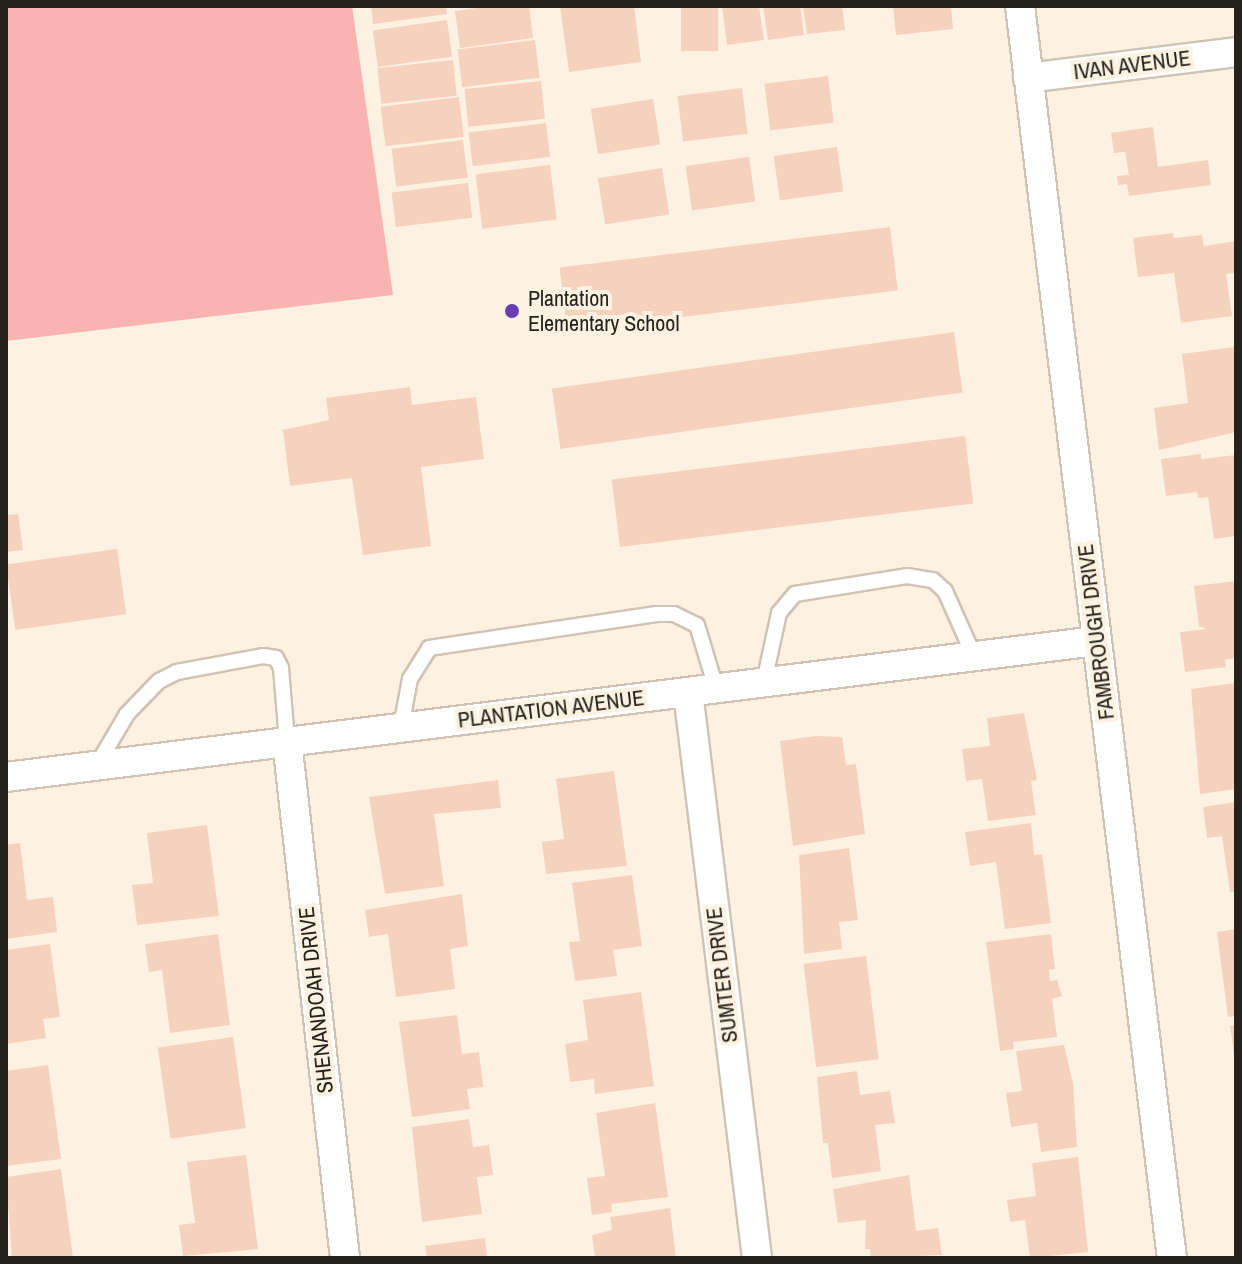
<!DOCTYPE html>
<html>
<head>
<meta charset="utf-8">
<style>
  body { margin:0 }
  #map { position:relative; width:1242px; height:1264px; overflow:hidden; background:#fdf2e2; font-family:"Archivo Narrow",sans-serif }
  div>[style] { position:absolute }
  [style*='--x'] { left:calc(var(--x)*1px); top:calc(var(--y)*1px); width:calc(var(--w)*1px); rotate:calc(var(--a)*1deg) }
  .green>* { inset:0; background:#f9b4b2 }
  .building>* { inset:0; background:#f6d1be; transform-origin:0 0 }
  .roads { filter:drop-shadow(2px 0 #cec3b4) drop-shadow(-2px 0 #cec3b4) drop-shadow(0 2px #cec3b4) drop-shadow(0 -2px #cec3b4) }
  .service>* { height:14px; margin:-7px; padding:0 7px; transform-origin:7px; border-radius:7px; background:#fff }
  .minor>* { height:28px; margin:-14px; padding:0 14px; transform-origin:14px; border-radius:14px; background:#fff }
  .dots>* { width:22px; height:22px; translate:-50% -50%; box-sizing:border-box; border:4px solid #fdf2e2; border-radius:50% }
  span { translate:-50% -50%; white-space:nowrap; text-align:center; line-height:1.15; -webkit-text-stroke:8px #fdf2e2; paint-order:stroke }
  .street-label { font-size:22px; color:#25211b }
  .poi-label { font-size:22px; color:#25211b }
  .left { translate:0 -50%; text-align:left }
  .frame { position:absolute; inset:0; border:8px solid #25211b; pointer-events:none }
</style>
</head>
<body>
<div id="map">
  <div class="green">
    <i style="clip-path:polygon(6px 6px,352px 6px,393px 295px,6px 341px)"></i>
  </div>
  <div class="building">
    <i style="clip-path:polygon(371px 6px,446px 6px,447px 14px,373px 24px)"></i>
    <i style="clip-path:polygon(491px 6px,529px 6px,533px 38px,460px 48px,455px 11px)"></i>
    <i style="clip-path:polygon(560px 6px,634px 6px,641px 62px,569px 72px)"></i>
    <i style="left:681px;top:6px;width:37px;height:45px"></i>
    <i style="clip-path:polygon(722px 6px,759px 6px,764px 40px,727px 45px)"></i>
    <i style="clip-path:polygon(763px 6px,800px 6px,804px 35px,768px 40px)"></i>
    <i style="clip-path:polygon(803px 6px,842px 6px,845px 30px,807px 34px)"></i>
    <i style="clip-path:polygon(893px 6px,951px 6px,953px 29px,896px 35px)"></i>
    <i style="left:447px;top:20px;width:37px;height:75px;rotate:82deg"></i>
    <i style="left:535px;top:40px;width:38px;height:78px;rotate:83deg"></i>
    <i style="left:453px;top:60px;width:36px;height:76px;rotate:84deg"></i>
    <i style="left:828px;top:76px;width:47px;height:64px;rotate:83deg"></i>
    <i style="left:541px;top:81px;width:38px;height:77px;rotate:84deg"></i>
    <i style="left:742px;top:88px;width:46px;height:65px;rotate:83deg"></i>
    <i style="left:459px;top:97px;width:40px;height:79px;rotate:83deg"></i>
    <i style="left:653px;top:99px;width:46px;height:63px;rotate:81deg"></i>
    <i style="left:546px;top:123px;width:34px;height:78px;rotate:83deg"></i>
    <i style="clip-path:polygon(1153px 127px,1158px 167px,1208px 160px,1211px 185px,1129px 196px,1127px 184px,1118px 185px,1117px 176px,1129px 175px,1125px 152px,1114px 153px,1111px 133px)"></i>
    <i style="left:463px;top:140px;width:38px;height:72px;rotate:83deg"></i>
    <i style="left:837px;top:147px;width:45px;height:64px;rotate:82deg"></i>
    <i style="left:749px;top:157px;width:45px;height:64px;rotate:82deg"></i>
    <i style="left:550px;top:165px;width:55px;height:75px;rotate:83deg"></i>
    <i style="left:662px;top:168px;width:47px;height:65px;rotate:81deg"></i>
    <i style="left:468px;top:183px;width:35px;height:77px;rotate:83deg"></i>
    <i style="left:890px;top:227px;width:64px;height:333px;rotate:83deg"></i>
    <i style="clip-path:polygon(1173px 233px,1174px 238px,1202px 235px,1204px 246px,1236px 241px,1236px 273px,1226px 274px,1232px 316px,1181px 323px,1174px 273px,1138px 277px,1133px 238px)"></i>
    <i style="left:954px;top:332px;width:61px;height:406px;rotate:82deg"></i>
    <i style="clip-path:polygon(1234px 347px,1236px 432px,1159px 450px,1154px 408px,1188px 403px,1182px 354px)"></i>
    <i style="clip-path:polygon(410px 387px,412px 405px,476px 397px,484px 459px,421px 467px,431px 546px,363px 555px,352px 478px,290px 486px,283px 430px,329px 420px,326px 398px)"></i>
    <i style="left:965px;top:436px;width:68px;height:356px;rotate:83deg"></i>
    <i style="clip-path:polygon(1201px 454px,1201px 459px,1236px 455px,1236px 536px,1214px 539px,1208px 497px,1198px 498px,1197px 492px,1166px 496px,1161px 459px)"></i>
    <i style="clip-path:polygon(18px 514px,23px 550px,6px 552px,6px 515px)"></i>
    <i style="left:117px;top:549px;width:66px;height:112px;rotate:82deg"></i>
    <i style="clip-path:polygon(1236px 581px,1236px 658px,1225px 660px,1226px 667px,1185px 672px,1180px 632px,1206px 629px,1199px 626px,1194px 586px)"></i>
    <i style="clip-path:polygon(1236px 683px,1236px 789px,1200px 794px,1191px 689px)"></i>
    <i style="clip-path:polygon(1024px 713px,1037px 780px,1031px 781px,1036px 815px,988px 821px,982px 779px,966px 781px,962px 749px,990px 746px,987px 718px)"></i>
    <i style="clip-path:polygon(816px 736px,842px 737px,846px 765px,856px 764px,865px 834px,793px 846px,780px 741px)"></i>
    <i style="clip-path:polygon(614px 771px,627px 866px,546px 874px,542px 842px,564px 839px,556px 779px)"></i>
    <i style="clip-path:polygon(498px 780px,501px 808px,434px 814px,444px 886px,385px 894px,369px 797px)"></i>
    <i style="clip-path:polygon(1236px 802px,1236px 892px,1230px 892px,1222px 836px,1207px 838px,1203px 807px)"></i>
    <i style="clip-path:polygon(1031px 823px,1034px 855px,1042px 854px,1051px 923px,1005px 929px,996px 862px,970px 866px,965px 832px)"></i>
    <i style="clip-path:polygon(207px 825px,219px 916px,137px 925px,132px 885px,153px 883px,147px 833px)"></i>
    <i style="clip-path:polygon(20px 843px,27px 900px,53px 897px,57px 932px,6px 939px,6px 845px)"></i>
    <i style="clip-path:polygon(849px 848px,858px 920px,839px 922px,842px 949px,804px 954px,799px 855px)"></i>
    <i style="clip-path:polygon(632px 875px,642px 946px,613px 950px,617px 976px,575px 981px,569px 942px,580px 941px,572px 883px)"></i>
    <i style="clip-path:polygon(462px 894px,468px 946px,450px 949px,455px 989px,396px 997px,388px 934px,369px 937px,365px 910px)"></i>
    <i style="clip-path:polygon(1236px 929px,1236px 1016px,1228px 1017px,1217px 932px)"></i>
    <i style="clip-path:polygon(218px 934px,230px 1025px,170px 1033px,162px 970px,149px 972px,145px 944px)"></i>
    <i style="clip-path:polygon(1051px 934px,1055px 969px,1049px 970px,1050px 981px,1057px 980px,1062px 996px,1052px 999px,1057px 1037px,1013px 1042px,1014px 1049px,1000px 1051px,986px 942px)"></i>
    <i style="clip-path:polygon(50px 944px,60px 1017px,43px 1019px,46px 1038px,6px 1044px,6px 950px)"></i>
    <i style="left:866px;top:956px;width:104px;height:63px;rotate:83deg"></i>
    <i style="clip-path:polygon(641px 992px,654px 1086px,595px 1094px,594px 1079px,570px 1082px,565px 1044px,588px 1040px,583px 1000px)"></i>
    <i style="clip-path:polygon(457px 1015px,462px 1054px,479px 1052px,483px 1087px,467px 1089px,470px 1109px,412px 1117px,399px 1022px)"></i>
    <i style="clip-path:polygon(1236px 1025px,1236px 1055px,1234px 1055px,1230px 1026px)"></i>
    <i style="left:233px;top:1037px;width:92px;height:76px;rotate:82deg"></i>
    <i style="clip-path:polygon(1064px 1045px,1073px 1083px,1077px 1147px,1041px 1152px,1037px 1123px,1011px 1127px,1006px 1093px,1022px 1091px,1016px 1051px)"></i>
    <i style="clip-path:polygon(48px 1065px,61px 1159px,6px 1166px,6px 1071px)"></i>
    <i style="clip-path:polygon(857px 1071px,860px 1095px,890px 1091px,895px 1123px,875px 1125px,881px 1171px,832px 1178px,828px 1143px,823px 1143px,817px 1077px)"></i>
    <i style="clip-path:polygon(655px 1103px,668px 1197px,611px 1204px,612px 1212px,592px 1215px,587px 1178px,605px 1176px,596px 1113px)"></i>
    <i style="clip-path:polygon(469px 1119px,473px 1147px,489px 1145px,493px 1175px,477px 1177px,482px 1214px,422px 1222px,412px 1127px)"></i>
    <i style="clip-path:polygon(246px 1155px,258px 1249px,183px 1256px,179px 1225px,195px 1223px,187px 1162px)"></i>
    <i style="clip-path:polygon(1078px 1157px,1088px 1252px,1030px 1258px,1025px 1220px,1010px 1222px,1007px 1200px,1036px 1196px,1032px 1163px)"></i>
    <i style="clip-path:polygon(61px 1169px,73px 1258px,12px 1258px,6px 1177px)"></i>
    <i style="clip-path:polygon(909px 1175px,916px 1231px,938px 1228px,942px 1255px,871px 1258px,870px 1249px,865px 1249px,866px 1220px,838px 1223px,833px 1189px)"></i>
    <i style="clip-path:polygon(670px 1208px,676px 1258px,595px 1258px,592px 1235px,612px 1230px,610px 1217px)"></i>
    <i style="clip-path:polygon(485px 1238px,487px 1258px,427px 1258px,425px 1246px)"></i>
  </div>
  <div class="roads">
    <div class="service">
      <i style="--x:764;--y:682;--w:71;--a:-77.7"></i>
      <i style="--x:779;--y:613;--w:25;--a:-50"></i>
      <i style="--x:795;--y:594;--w:113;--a:-9.1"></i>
      <i style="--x:907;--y:576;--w:26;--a:9"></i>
      <i style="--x:933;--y:580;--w:16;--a:43"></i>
      <i style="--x:945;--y:591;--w:71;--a:66"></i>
      <i style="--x:401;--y:727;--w:49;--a:-79.4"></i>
      <i style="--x:410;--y:679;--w:36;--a:-58"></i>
      <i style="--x:429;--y:648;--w:230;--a:-8.5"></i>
      <i style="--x:656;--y:614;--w:18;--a:0"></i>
      <i style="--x:674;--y:614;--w:25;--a:26"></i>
      <i style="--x:697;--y:625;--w:66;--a:73.2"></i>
      <i style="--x:97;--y:765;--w:59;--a:-59.5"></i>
      <i style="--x:127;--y:714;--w:46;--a:-45.9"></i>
      <i style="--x:159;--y:681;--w:20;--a:-27"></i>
      <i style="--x:177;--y:672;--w:87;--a:-10.5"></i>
      <i style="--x:263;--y:656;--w:13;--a:9"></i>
      <i style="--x:276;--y:658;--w:11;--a:63"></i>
      <i style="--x:281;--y:668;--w:73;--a:85.3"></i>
    </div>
    <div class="minor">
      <i style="--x:1020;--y:6;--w:1261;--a:83.08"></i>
      <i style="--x:1028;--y:78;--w:210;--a:-7.1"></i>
      <i style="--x:688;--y:692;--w:570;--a:83.05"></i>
      <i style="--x:287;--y:741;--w:520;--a:83.6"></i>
      <i style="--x:6;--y:777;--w:1099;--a:-7.11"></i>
    </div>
  </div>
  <div class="dots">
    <i style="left:512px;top:311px;background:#6c3eb5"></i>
  </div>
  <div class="street-label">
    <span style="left:1132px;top:65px;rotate:-7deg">IVAN AVENUE</span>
    <span style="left:1096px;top:632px;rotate:-97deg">FAMBROUGH DRIVE</span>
    <span style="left:551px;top:709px;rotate:-7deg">PLANTATION AVENUE</span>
    <span style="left:722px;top:975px;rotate:-97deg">SUMTER DRIVE</span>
    <span style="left:316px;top:1000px;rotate:-96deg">SHENANDOAH DRIVE</span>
  </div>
  <div class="poi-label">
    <span class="left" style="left:528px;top:311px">Plantation<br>Elementary School</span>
  </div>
  <div class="frame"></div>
</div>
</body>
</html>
